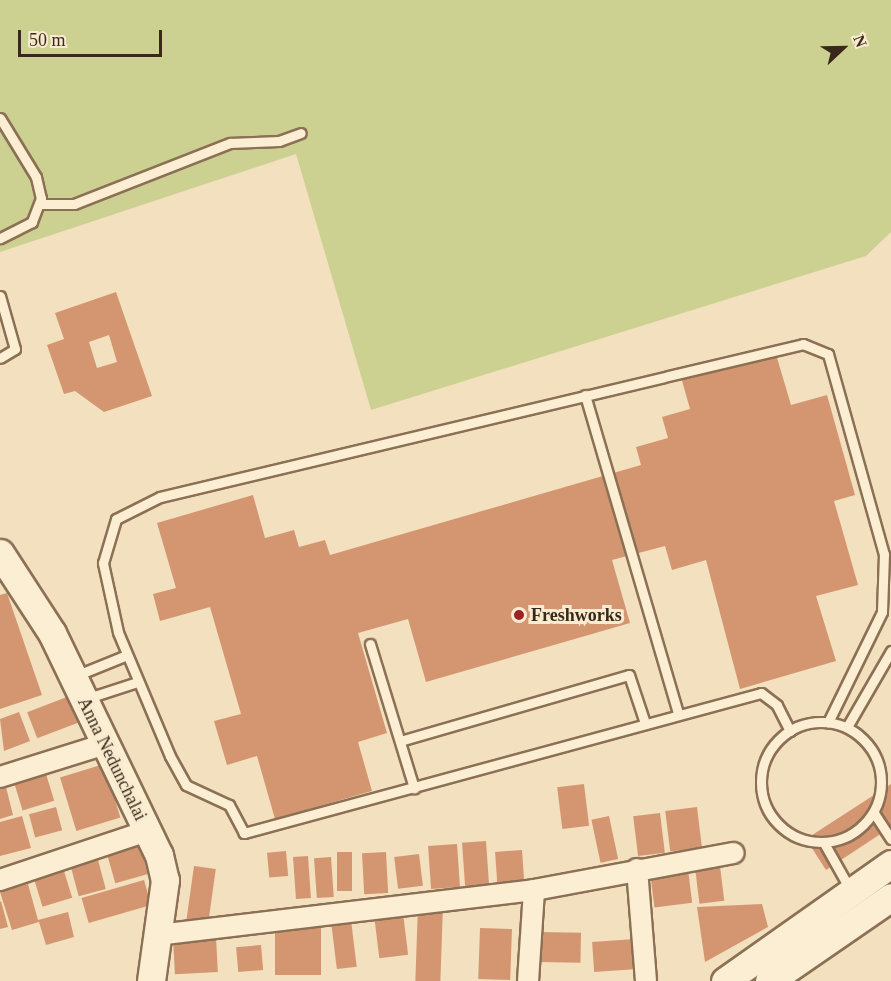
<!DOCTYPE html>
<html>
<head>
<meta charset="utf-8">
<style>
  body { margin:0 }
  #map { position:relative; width:891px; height:981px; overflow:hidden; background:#f2e0be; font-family:"Times New Roman",serif }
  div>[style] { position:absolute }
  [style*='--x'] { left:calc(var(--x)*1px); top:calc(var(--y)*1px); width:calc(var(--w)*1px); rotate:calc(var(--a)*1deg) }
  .green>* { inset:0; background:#ccd191 }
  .building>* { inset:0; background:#d49671; transform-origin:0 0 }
  .roads { filter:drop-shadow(2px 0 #8c7055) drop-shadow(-2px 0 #8c7055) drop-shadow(0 2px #8c7055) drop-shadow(0 -2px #8c7055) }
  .lane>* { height:9px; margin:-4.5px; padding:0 4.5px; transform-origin:4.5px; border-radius:4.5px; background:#fceed2 }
  .lane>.ring { margin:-4.5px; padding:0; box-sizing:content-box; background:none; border:9px solid #fceed2; border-radius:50% }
  .street>* { height:20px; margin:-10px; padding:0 10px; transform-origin:10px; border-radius:10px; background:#fceed2 }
  .secondary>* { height:27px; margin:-13.5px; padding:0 13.5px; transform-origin:13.5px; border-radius:13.5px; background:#fceed2 }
  .dots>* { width:16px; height:16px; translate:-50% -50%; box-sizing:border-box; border:3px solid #f9ebcf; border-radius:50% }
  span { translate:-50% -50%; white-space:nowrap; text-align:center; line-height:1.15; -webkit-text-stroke:6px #f9ebcf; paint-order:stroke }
  .poi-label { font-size:18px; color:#3a291b; font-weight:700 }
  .left { translate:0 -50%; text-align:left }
  .street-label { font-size:18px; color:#3a291b }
  .north { position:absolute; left:813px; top:18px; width:60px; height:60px; -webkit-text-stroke:4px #f9ebcf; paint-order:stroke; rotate:68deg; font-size:16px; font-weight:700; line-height:24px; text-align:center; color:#3a291b }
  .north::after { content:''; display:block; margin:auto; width:21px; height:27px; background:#3a291b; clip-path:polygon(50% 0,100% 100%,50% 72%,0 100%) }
  .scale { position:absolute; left:18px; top:30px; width:144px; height:27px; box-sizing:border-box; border:3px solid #3a291b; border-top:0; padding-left:8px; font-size:18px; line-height:21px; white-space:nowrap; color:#3a291b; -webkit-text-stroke:4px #f9ebcf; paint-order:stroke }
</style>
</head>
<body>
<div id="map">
  <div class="green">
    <i style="clip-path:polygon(0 0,891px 0,891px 232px,866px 256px,371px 410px,296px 154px,0 252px)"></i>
  </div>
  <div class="building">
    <i style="clip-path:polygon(evenodd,116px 292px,152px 396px,104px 412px,75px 391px,64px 394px,47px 345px,64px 339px,55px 313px,116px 292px,109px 335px,117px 362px,97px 368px,89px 342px,109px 335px)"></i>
    <i style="clip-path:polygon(775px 351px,791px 405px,827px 395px,855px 495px,834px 501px,858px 585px,816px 596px,836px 661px,740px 689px,706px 560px,672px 570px,665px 546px,612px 560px,630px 623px,426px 682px,408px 619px,358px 633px,387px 733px,358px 742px,372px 791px,275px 819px,257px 756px,227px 765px,214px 721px,241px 714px,210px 607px,160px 621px,153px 594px,176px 588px,157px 523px,253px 495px,265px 538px,294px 530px,299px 547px,325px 540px,330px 555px,641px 465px,636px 447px,668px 438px,662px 417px,690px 409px,681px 377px)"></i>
    <i style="clip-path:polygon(7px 593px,42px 695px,0 709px,0 595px)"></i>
    <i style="left:72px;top:695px;width:28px;height:48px;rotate:69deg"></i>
    <i style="clip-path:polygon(19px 712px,30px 741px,4px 751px,0 719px)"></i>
    <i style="left:104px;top:764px;width:56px;height:46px;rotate:73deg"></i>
    <i style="left:46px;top:774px;width:28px;height:33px;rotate:73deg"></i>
    <i style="left:584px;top:784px;width:42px;height:27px;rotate:83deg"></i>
    <i style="clip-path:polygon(891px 784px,891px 827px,826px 870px,806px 839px)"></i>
    <i style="clip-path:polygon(6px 787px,13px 815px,0 819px,0 788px)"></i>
    <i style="left:56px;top:807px;width:24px;height:28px;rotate:75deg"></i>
    <i style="left:697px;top:807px;width:41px;height:32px;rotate:83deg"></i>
    <i style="left:660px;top:813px;width:40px;height:27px;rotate:83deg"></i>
    <i style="clip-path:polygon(22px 816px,31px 848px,0 856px,0 822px)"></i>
    <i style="left:609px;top:816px;width:44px;height:18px;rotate:78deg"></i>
    <i style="left:486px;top:841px;width:47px;height:24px;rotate:86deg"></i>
    <i style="left:457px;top:844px;width:43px;height:29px;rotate:86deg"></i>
    <i style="left:140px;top:846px;width:29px;height:34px;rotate:74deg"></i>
    <i style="left:522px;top:850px;width:40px;height:27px;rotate:86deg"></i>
    <i style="left:286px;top:851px;width:25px;height:19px;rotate:85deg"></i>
    <i style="left:337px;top:852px;width:15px;height:39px"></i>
    <i style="left:386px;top:852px;width:41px;height:24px;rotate:87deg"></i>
    <i style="left:419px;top:854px;width:32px;height:25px;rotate:83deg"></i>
    <i style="left:308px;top:856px;width:42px;height:15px;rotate:86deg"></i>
    <i style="left:331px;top:857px;width:40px;height:17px;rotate:86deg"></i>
    <i style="left:98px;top:860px;width:30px;height:28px;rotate:75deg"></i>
    <i style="left:194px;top:866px;width:22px;height:58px;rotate:8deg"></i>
    <i style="left:720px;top:866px;width:35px;height:25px;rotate:83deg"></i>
    <i style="left:688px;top:869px;width:34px;height:38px;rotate:83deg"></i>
    <i style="left:64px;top:871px;width:28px;height:31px;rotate:73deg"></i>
    <i style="left:144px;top:880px;width:26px;height:65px;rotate:74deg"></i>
    <i style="clip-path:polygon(28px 884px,38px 920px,68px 912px,74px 937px,46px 945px,39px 922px,12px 930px,0 892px)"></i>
    <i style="clip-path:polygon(1px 901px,8px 927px,0 929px,0 902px)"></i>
    <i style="clip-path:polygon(762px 904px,768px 927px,705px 962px,697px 907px)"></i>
    <i style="left:418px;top:905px;width:25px;height:76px;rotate:2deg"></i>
    <i style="left:403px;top:913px;width:42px;height:29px;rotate:83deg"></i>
    <i style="left:351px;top:920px;width:47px;height:20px;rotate:83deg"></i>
    <i style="left:275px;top:926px;width:46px;height:49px"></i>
    <i style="left:480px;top:928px;width:32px;height:51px;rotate:2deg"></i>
    <i style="left:540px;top:932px;width:41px;height:30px;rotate:1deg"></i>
    <i style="left:216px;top:937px;width:35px;height:43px;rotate:87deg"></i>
    <i style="left:635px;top:939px;width:30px;height:43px;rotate:86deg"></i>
    <i style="left:261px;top:945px;width:25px;height:25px;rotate:85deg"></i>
  </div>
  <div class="roads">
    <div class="lane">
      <i style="--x:0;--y:118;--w:69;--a:58.6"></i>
      <i style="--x:36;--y:177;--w:22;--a:77"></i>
      <i style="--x:41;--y:198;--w:26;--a:111"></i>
      <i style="--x:32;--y:222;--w:36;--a:153"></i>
      <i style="--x:40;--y:204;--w:34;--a:0"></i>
      <i style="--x:74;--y:204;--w:168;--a:-21.4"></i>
      <i style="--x:230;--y:143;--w:49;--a:-2.3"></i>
      <i style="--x:279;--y:141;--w:23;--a:-20"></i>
      <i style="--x:0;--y:296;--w:55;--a:74.2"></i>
      <i style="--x:15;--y:349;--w:17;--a:149"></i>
      <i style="--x:585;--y:395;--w:332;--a:73.7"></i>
      <i style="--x:370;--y:644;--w:151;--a:73"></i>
      <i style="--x:75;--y:676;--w:56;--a:-22"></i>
      <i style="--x:85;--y:699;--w:55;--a:-18.1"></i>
      <i class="ring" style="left:761px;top:722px;width:111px;height:111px"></i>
      <i style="--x:847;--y:727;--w:88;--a:-59.9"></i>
      <i style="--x:790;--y:731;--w:29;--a:-117"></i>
      <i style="--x:777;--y:705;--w:20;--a:-143"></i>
      <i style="--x:761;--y:693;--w:536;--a:164.85"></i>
      <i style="--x:244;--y:833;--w:32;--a:-118"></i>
      <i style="--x:229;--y:805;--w:47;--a:-155.1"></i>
      <i style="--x:186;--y:785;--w:33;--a:-119"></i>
      <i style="--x:170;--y:756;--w:134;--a:-112.8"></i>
      <i style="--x:118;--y:632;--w:71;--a:-102.3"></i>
      <i style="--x:103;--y:563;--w:46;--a:-73.5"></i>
      <i style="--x:116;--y:519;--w:49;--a:-26.6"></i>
      <i style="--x:160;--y:497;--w:661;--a:-13.38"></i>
      <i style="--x:803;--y:344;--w:27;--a:22"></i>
      <i style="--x:828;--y:354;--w:208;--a:74.4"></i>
      <i style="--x:884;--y:554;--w:58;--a:92"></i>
      <i style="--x:882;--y:612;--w:123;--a:116.1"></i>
      <i style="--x:400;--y:741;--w:238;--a:-16.1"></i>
      <i style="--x:629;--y:675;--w:51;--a:71.6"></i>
      <i style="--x:874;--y:813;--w:31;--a:57"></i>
      <i style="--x:824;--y:843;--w:55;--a:60.6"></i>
    </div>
    <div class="street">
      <i style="--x:0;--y:777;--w:110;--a:-17.4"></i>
      <i style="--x:637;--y:869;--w:112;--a:85.4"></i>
      <i style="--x:0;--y:880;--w:155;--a:-18.4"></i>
      <i style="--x:158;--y:935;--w:379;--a:-6.8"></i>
      <i style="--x:534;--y:890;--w:203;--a:-10.5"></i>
      <i style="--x:528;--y:981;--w:91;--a:-86.2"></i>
    </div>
    <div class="secondary">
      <i style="--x:0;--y:553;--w:95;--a:57"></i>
      <i style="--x:52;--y:633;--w:246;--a:64.3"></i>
      <i style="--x:159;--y:855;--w:26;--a:77"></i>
      <i style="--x:165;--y:880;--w:102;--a:97.9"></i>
      <i style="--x:725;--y:981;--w:203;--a:-35.2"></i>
      <i style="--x:769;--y:981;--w:148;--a:-34.5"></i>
    </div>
  </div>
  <div class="dots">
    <i style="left:519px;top:615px;background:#a12026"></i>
  </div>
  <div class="poi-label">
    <span class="left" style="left:531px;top:615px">Freshworks</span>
  </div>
  <div class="street-label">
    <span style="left:112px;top:759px;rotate:64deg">Anna Nedunchalai</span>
  </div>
  <div class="north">N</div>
  <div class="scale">50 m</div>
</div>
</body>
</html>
